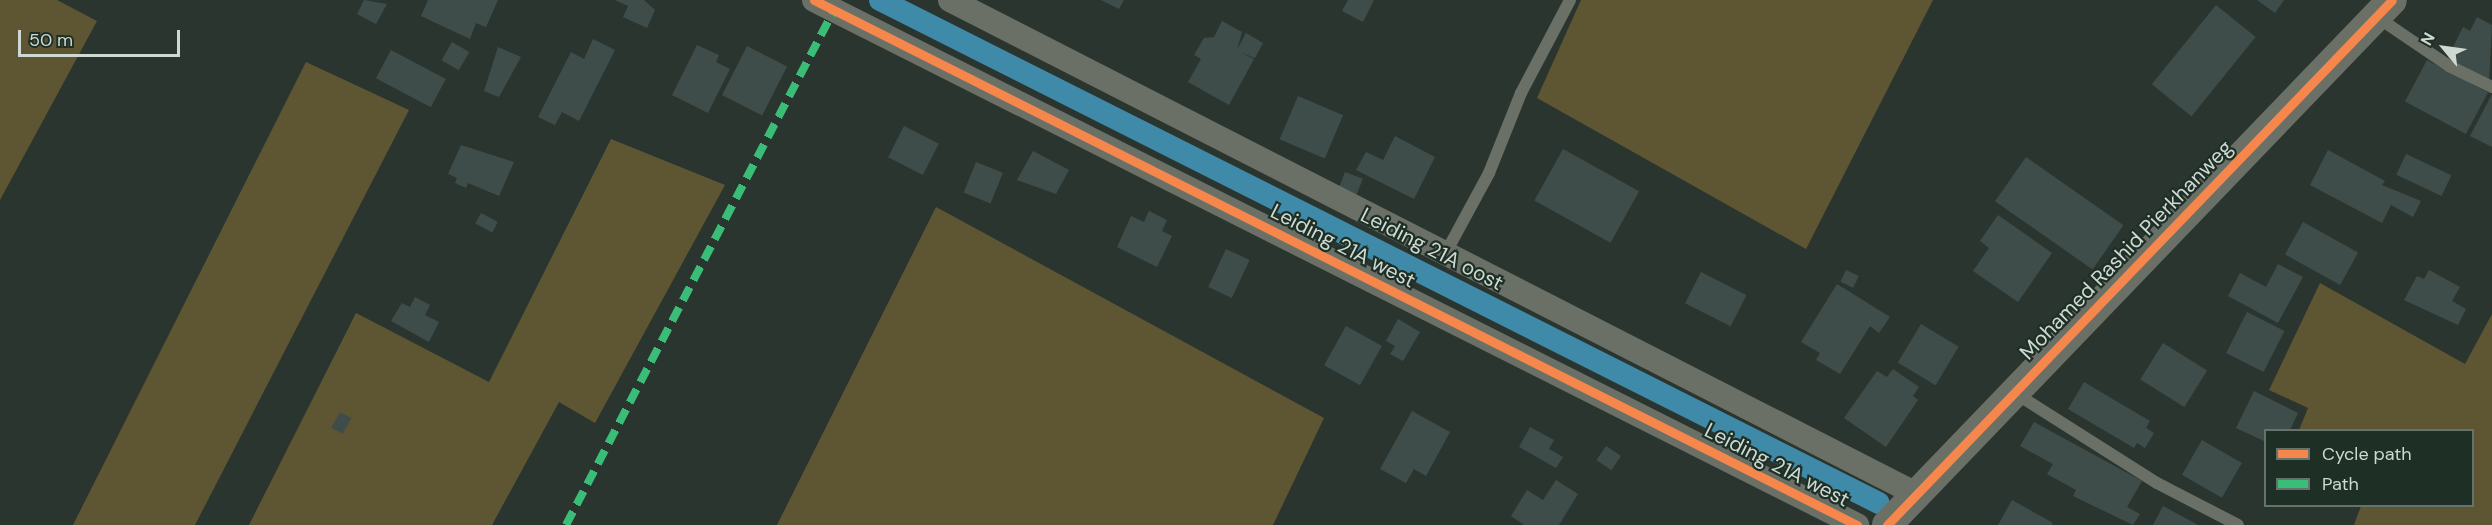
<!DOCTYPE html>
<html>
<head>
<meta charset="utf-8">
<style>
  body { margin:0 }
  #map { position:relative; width:2492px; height:525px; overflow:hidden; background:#2b3530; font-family:"DM Sans",sans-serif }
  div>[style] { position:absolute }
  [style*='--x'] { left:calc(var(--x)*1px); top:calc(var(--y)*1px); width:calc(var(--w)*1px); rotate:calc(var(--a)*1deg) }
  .green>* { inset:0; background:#5e5632 }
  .canal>* { height:22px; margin:-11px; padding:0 11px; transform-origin:11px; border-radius:11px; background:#3e8aa8 }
  .building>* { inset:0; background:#3f4d4a; transform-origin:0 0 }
  .service>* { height:12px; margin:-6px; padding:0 6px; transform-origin:6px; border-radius:6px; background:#6b7067 }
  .minor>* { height:24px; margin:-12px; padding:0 12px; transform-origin:12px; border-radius:12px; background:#6b7067 }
  .tertiary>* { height:30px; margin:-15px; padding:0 15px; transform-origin:15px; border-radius:15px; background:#6b7067 }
  .quiet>* { height:8px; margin-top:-4px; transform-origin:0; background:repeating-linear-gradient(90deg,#3abd76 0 15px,transparent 0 23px) }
  .cycleway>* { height:9px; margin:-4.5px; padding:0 4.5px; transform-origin:4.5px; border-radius:4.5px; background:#f5874c }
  span { translate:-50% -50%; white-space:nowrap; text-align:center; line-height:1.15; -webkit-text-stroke:4.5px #1e2f26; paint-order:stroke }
  .street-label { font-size:21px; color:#ced9d3 }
  .legend { position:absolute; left:2264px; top:429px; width:210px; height:78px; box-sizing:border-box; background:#1e2f26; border:2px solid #64736b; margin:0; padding:8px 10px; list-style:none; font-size:18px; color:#ced9d3 }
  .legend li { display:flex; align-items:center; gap:12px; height:30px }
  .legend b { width:30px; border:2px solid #64736b }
  .north { position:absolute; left:2414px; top:18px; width:60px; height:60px; -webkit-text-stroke:4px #1e2f26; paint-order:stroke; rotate:299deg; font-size:16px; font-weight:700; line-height:24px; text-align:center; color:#ced9d3 }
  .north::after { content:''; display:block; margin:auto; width:21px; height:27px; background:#ced9d3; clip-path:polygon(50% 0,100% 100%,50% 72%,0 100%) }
  .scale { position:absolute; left:18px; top:30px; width:162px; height:27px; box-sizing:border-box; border:3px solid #ced9d3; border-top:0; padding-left:8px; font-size:18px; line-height:21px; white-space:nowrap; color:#ced9d3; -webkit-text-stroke:4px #1e2f26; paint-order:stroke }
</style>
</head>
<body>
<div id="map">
  <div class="green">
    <i style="clip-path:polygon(0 0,57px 0,97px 21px,0 200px)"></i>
    <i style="clip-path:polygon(1581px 0,1933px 0,1806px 249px,1537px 98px)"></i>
    <i style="clip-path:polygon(306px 62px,409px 110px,195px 525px,73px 525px)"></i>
    <i style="clip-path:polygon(611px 139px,725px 185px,595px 423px,559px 402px,492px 525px,249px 525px,356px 313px,489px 382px)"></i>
    <i style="clip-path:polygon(936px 207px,1324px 418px,1273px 525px,777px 525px)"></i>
    <i style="clip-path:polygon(2320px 283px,2465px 364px,2492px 314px,2492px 525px,2354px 525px,2361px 506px,2472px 506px,2472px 430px,2299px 430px,2308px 408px,2269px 390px)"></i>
  </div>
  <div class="canal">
    <i style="--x:880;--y:0;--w:1118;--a:26.73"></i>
  </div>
  <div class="building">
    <i style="clip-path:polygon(364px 0,387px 4px,376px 24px,357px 14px)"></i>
    <i style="clip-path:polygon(428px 0,498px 0,486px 27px,476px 23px,470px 39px,421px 16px)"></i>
    <i style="clip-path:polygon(615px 0,644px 0,655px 10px,647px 28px,623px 17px,628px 6px)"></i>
    <i style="clip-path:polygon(1101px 0,1124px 0,1119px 9px)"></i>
    <i style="clip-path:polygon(1348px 0,1374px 0,1363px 22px,1342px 11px)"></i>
    <i style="clip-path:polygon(2257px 0,2284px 0,2275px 13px)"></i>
    <i style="left:2216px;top:5px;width:51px;height:102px;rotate:39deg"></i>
    <i style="clip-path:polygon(2477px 17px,2492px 25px,2489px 83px,2446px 61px,2463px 27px,2470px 31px)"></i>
    <i style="clip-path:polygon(1222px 21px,1242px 32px,1237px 50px,1246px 33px,1263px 43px,1255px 58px,1240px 52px,1254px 59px,1229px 105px,1188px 82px,1201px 59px,1194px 55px,1204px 38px,1214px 37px)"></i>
    <i style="clip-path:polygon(593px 39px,615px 50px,579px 121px,562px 112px,555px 125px,538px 117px,571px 52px,584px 59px)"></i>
    <i style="left:452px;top:42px;width:20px;height:21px;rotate:30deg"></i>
    <i style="clip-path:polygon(697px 45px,719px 55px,716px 62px,730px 69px,708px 113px,672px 95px)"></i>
    <i style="left:747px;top:46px;width:45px;height:55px;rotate:27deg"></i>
    <i style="clip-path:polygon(498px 47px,521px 57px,499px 97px,484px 91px)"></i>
    <i style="left:391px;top:50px;width:62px;height:32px;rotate:28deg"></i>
    <i style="left:2427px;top:60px;width:69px;height:47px;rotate:28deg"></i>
    <i style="clip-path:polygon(2492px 94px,2492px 147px,2470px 136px)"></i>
    <i style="left:1298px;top:96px;width:49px;height:47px;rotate:23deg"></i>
    <i style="left:904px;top:126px;width:39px;height:35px;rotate:27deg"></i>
    <i style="clip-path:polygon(1395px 136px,1435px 157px,1414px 199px,1356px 170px,1366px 152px,1383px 160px)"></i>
    <i style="clip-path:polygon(461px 145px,514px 162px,499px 196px,468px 183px,466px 188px,455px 183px,457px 178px,448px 174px)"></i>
    <i style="left:1563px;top:149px;width:87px;height:59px;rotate:29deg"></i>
    <i style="clip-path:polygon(2328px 150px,2385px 181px,2382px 185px,2421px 201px,2413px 217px,2391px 205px,2382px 223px,2310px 185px)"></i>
    <i style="clip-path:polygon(1033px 151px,1069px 170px,1056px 194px,1017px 180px)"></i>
    <i style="left:2406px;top:154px;width:50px;height:23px;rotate:25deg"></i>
    <i style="left:2026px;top:157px;width:119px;height:54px;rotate:35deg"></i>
    <i style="left:976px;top:162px;width:29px;height:33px;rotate:22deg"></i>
    <i style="left:1345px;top:172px;width:19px;height:19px;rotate:21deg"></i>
    <i style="clip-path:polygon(1149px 211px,1167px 220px,1162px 231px,1172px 236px,1157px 267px,1117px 247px,1131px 216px,1144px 222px)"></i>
    <i style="left:481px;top:213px;width:19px;height:12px;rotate:28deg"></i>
    <i style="clip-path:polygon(1998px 215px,2052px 253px,2018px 302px,1973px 271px,1989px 248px,1980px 241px)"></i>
    <i style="left:2303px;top:222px;width:63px;height:37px;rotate:29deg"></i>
    <i style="left:1226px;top:249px;width:26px;height:42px;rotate:25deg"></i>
    <i style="clip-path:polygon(2278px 264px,2303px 277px,2278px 323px,2228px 296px,2240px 273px,2266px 287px)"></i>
    <i style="left:1846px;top:270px;width:14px;height:13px;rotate:25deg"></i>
    <i style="clip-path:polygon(2429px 270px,2460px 287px,2452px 301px,2466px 309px,2458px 325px,2404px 300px,2417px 276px,2424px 279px)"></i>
    <i style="left:1701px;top:272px;width:51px;height:35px;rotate:27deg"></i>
    <i style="clip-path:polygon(1837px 284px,1890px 317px,1879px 333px,1870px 326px,1840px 374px,1816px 360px,1820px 353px,1801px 342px)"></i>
    <i style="clip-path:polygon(415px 297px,430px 305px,425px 315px,439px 322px,429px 342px,391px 321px,402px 303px,410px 307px)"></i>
    <i style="left:2247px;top:312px;width:42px;height:46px;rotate:27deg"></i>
    <i style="clip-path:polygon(1398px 319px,1420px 332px,1403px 361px,1390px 354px,1395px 346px,1386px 341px)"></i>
    <i style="left:1921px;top:324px;width:44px;height:45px;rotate:31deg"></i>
    <i style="left:1346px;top:326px;width:41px;height:45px;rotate:29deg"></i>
    <i style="left:2163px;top:343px;width:52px;height:43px;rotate:32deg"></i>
    <i style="clip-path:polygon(1893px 369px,1919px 387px,1913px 396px,1918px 400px,1886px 447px,1844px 418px,1877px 371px,1887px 377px)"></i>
    <i style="clip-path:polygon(2084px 382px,2150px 421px,2146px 428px,2154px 433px,2145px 448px,2137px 443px,2134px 448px,2068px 409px)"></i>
    <i style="clip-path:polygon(2254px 391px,2298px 413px,2290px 430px,2266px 430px,2266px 442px,2236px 428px)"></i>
    <i style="clip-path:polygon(1412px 411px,1450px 432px,1426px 476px,1414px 469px,1406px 483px,1380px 469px)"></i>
    <i style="left:340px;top:412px;width:13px;height:18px;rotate:29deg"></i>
    <i style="clip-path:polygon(2034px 422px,2142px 481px,2127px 507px,2140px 514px,2133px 525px,2073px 496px,2076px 490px,2047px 474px,2053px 464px,2020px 446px)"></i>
    <i style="clip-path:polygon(1530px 427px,1554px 440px,1549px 449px,1563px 457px,1556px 468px,1519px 447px)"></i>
    <i style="left:2202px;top:440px;width:46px;height:40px;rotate:30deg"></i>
    <i style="left:1606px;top:446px;width:18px;height:17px;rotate:34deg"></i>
    <i style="clip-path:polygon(1556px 480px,1578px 494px,1559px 525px,1524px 525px,1511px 516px,1527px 490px,1543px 500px)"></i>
    <i style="clip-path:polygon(2012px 500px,2053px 523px,2052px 525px,1998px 525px)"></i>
    <i style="clip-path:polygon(2163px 506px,2198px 525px,2153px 525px)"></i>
  </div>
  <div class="service">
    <i style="--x:2377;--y:17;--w:87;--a:34.2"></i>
    <i style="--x:2449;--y:66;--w:48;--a:26"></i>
    <i style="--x:1444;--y:256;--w:94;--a:-61.5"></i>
    <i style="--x:1489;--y:173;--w:86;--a:-68.2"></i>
    <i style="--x:1521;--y:93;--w:105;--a:-62.2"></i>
    <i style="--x:2015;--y:393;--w:168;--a:32.4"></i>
    <i style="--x:2157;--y:483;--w:91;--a:27.4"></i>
  </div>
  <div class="minor">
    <i style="--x:814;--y:0;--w:1168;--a:26.72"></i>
    <i style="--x:950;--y:0;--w:1085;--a:27.08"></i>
  </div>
  <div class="tertiary">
    <i style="--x:1887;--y:525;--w:728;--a:-46.11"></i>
  </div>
  <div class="quiet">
    <i style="--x:566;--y:525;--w:581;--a:-62.51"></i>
  </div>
  <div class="cycleway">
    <i style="--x:814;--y:0;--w:1168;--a:26.72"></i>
    <i style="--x:1887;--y:525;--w:728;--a:-46.11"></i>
  </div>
  <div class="street-label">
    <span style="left:1343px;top:246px;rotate:27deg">Leiding 21A west</span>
    <span style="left:1432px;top:249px;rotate:27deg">Leiding 21A oost</span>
    <span style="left:2126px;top:250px;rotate:-46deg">Mohamed Rashid Pierkhanweg</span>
    <span style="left:1777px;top:465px;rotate:27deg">Leiding 21A west</span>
  </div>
  <ul class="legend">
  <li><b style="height:8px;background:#f5874c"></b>Cycle path</li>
  <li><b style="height:8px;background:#3abd76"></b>Path</li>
  </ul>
  <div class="north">N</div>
  <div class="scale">50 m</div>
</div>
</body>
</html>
